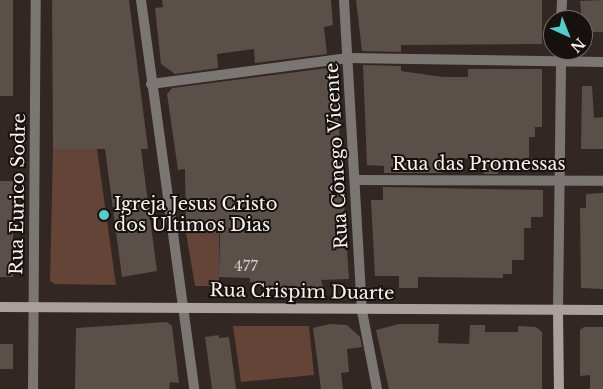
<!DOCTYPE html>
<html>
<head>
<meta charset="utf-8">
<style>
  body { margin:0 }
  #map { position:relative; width:603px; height:389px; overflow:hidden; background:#322723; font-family:"Libre Baskerville",serif }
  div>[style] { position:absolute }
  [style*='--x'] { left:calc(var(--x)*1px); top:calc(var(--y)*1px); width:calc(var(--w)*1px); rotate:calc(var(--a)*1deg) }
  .green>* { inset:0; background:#644436 }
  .building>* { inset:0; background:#5b4f4a; transform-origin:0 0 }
  .minor>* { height:10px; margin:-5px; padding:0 5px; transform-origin:5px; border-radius:5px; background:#7b7673 }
  .tertiary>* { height:10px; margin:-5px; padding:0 5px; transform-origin:5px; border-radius:5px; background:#7b7673 }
  .secondary>* { height:10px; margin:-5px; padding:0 5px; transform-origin:5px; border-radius:5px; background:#aaa09d }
  .dots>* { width:14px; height:14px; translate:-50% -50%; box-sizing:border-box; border:2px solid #16110f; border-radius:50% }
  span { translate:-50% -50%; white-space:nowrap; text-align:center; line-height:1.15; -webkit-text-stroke:4px #16110f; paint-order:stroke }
  .number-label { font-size:15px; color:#d2c9c6 }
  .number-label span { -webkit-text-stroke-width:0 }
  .street-label { font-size:18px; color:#f9f2ef }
  .poi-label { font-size:18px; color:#f9f2ef }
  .left { translate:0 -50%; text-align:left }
  .north { position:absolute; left:543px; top:10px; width:50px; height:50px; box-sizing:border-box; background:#16110f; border:1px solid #716b69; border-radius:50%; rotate:136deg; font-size:14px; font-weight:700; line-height:20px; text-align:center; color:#f9f2ef }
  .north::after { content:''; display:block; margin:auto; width:18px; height:22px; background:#53cdcb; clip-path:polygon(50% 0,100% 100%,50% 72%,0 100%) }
</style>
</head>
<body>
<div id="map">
  <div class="green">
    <i style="clip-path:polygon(53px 149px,97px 149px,116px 285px,55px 284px,50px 281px)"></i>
    <i style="clip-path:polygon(186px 233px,219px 234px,219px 286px,195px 286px)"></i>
    <i style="clip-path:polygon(233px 326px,309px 326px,314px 375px,241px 382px)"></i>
  </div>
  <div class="building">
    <i style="left:0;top:0;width:13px;height:96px"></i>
    <i style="clip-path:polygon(52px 0,129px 0,148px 149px,141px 149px,157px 271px,122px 277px,105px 149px,53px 149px)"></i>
    <i style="clip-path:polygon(162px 0,331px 0,333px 25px,324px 27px,327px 54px,255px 63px,254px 49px,217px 54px,218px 68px,175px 74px,161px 64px,155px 8px,163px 7px)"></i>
    <i style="clip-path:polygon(356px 0,542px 0,542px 44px,401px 45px,401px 52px,362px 51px)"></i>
    <i style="clip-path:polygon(603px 0,603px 32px,583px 32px,580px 1px)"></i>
    <i style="clip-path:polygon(363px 65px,401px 66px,401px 71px,443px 77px,468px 77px,468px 69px,542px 69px,542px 127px,535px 127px,535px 137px,529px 137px,529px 158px,498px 161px,498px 174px,484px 174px,484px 159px,442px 158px,442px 173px,384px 173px,384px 166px,367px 165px)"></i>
    <i style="clip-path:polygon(335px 67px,349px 279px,321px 280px,323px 287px,260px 287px,260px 282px,250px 282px,250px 278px,219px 277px,220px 234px,186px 233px,185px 169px,178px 170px,167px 94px,172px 88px)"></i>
    <i style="clip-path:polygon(582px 86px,592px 86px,594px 118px,603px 117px,603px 149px,581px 149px)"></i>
    <i style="left:0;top:181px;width:13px;height:96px"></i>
    <i style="clip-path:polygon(383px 187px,543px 190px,543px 217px,531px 217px,531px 228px,524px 228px,524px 260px,512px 260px,512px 274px,503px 274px,503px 278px,418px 277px,418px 288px,399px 288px,399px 276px,375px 276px,371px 200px,383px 200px)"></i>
    <i style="clip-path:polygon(603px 193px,603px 289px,581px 288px,580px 208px,586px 208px,586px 194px)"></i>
    <i style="clip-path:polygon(167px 322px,172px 326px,179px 383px,170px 382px,169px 389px,75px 389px,76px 328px)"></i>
    <i style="clip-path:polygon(330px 324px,347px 325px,360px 337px,362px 347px,347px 349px,349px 372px,341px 373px,343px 389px,321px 389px,313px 328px)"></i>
    <i style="clip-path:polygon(399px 324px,439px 324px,438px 343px,469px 344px,470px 325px,485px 325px,485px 332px,518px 332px,518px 326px,536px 327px,542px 332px,542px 389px,389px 389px,376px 330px)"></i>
    <i style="clip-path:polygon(584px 327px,603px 327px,603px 389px,590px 389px,590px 375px,580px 376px,580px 330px)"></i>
    <i style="clip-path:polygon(219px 335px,219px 338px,229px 337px,236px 389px,212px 389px,205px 337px)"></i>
    <i style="left:0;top:344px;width:13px;height:25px"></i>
  </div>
  <div class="minor">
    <i style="--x:141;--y:0;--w:393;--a:82.2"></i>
    <i style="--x:344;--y:0;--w:312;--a:86.7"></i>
    <i style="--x:362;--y:311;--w:79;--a:79.1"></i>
    <i style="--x:561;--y:20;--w:20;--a:-87"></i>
    <i style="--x:151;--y:84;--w:199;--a:-7.5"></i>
    <i style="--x:348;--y:58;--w:255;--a:0.9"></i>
    <i style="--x:356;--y:180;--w:247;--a:0.2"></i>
    <i style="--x:558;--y:311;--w:261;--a:-89.3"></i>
  </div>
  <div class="tertiary">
    <i style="--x:33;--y:389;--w:389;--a:-89.6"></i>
  </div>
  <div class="secondary">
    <i style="--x:0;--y:307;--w:603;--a:0.29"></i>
    <i style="--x:558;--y:311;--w:78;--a:89.3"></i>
  </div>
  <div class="dots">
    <i style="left:104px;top:215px;background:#53cdcb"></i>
  </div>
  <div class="number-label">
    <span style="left:246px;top:266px">477</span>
  </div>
  <div class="street-label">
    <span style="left:337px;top:156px;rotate:-93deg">Rua Cônego Vicente</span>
    <span style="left:479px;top:164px">Rua das Promessas</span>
    <span style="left:18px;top:194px;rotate:-89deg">Rua Eurico Sodre</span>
    <span style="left:302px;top:292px;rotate:1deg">Rua Crispim Duarte</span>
  </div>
  <div class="poi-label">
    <span class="left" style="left:114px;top:215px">Igreja Jesus Cristo<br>dos Ultimos Dias</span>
  </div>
  <div class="north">N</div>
</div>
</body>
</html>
